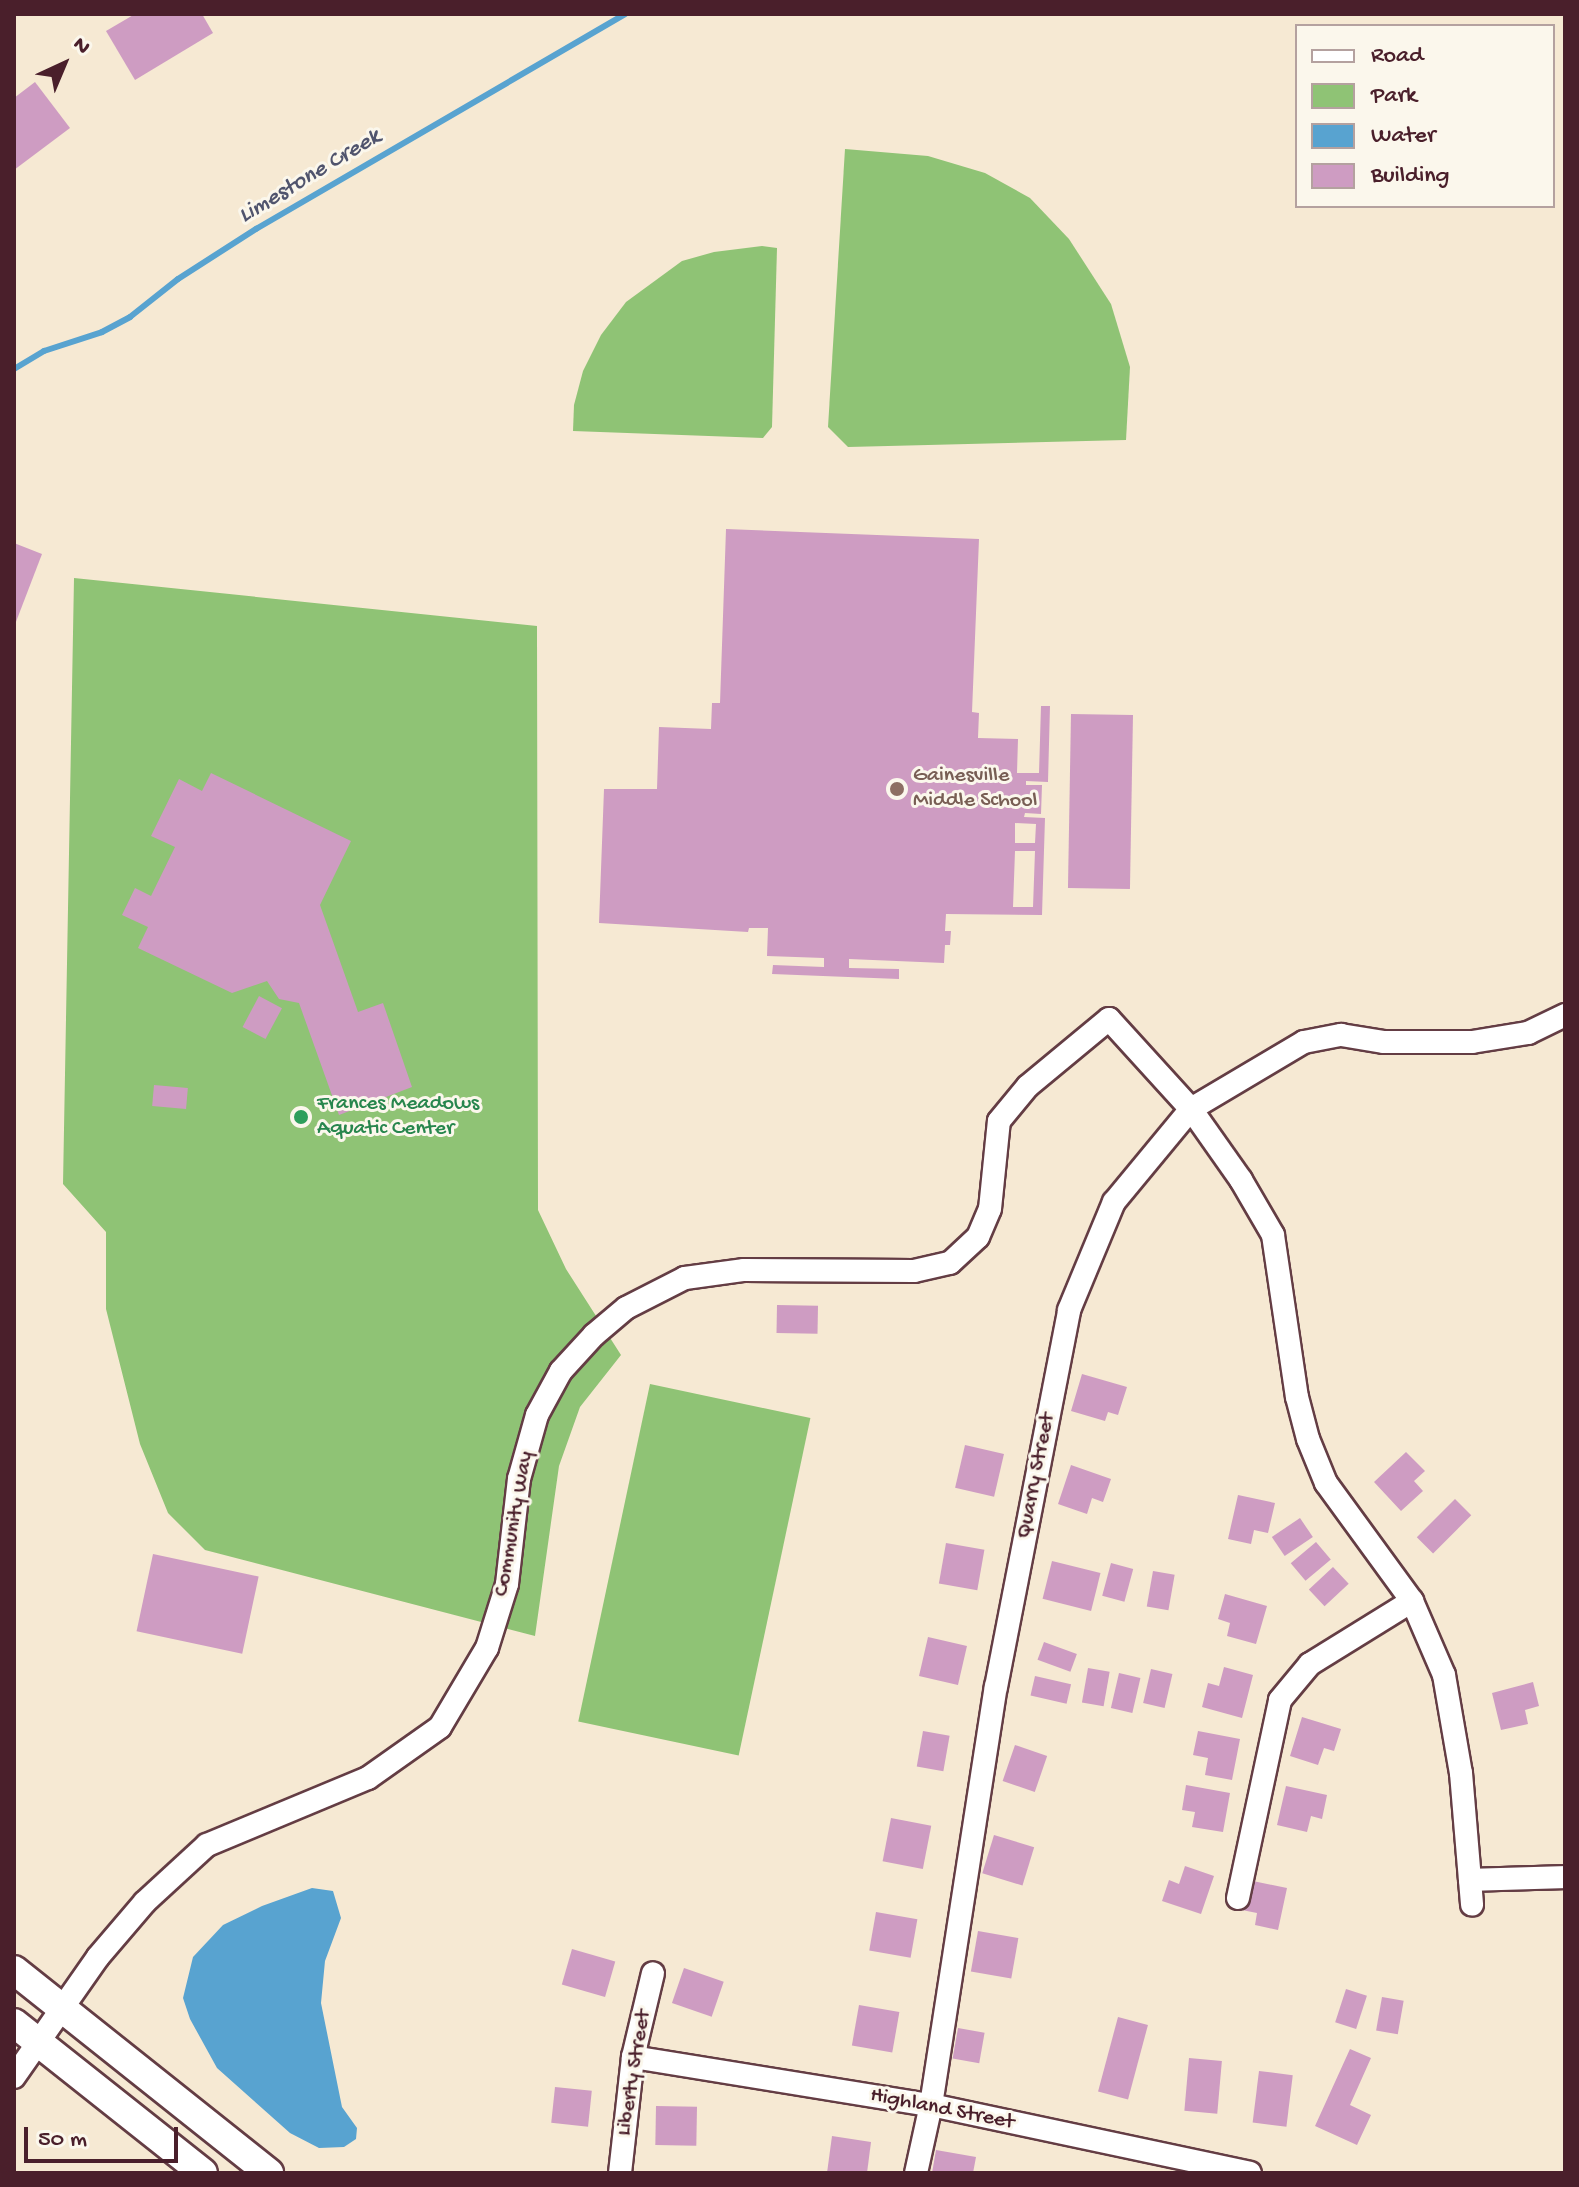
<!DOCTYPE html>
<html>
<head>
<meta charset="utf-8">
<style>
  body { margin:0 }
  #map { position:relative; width:1579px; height:2187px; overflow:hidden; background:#f6e9d3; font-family:"Gochi Hand",sans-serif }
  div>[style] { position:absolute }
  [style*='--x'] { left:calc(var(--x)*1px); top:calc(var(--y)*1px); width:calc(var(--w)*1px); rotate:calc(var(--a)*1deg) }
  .green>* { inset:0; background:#8fc375; transform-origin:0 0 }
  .water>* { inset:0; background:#58a3d0 }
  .stream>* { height:6px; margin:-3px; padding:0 3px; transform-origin:3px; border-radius:3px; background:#58a3d0 }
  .building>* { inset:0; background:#ce9cc2; transform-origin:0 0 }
  .roads { filter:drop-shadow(2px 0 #643d44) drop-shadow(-2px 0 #643d44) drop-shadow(0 2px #643d44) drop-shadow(0 -2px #643d44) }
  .minor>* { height:22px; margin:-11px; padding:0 11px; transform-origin:11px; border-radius:11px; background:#fff }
  .major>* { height:28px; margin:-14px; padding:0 14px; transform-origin:14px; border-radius:14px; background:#fff }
  .dots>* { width:22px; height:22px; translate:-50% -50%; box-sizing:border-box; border:4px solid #fbf7ec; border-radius:50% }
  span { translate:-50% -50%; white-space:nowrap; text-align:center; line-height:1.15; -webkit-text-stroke:6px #fbf7ec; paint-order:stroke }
  .education-label { font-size:22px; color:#785e54 }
  .left { translate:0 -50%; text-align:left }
  .leisure-label { font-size:22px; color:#27864d }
  .street-label { font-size:22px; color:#4a1f2b }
  .water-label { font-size:24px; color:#50546d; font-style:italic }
  .frame { position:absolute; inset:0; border:16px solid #4a1f2b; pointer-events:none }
  .legend { position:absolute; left:1295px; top:24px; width:260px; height:184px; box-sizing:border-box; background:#fbf7ec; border:2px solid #b4a19f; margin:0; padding:10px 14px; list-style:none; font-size:24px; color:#4a1f2b }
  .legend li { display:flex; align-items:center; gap:16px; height:40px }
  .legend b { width:40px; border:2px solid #b4a19f }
  .north { position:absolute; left:24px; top:24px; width:80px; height:80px; -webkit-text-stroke:6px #fbf7ec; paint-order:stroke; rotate:44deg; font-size:22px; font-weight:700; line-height:32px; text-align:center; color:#4a1f2b }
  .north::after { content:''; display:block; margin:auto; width:28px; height:36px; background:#4a1f2b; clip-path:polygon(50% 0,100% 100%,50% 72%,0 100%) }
  .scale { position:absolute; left:24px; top:2127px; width:154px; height:36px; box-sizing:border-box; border:4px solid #4a1f2b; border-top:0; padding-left:10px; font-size:24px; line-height:28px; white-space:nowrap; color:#4a1f2b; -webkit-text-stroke:6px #fbf7ec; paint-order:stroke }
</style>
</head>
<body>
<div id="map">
  <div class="green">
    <i style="clip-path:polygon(845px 149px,928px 156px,985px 173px,1030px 198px,1069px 239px,1111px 304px,1130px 367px,1126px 440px,848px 447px,828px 427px)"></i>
    <i style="clip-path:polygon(762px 246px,777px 248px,772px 427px,763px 438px,573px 431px,574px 405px,583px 371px,601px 335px,626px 302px,682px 261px,714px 252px)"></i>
    <i style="clip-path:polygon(74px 578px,537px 626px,538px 1210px,566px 1269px,621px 1355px,580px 1407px,559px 1466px,535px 1636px,205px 1550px,168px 1513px,140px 1444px,106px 1309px,106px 1232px,63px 1184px)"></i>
    <i style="left:650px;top:1384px;width:164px;height:345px;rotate:12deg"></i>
  </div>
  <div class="water">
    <i style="clip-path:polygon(312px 1888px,333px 1891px,341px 1918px,325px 1961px,321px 2003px,342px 2107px,357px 2128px,356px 2139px,344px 2147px,319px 2148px,290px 2133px,217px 2068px,190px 2019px,183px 1998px,193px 1957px,223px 1925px,262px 1906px)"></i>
  </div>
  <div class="stream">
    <i style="--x:14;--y:369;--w:35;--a:-31"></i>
    <i style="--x:44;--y:351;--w:61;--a:-18.1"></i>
    <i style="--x:102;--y:332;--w:32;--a:-28"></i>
    <i style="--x:130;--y:317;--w:61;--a:-38.4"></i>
    <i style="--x:178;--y:279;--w:93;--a:-32.7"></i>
    <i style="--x:256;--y:229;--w:427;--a:-30.2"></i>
  </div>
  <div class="building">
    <i style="clip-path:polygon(135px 14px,202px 14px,213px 33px,135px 80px,106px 31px)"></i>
    <i style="clip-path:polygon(35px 82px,70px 128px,14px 170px,14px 98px)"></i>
    <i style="clip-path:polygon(evenodd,726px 529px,979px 539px,972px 712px,979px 713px,978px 738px,1018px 739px,1017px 773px,1039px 773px,1041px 706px,1050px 706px,1048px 782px,1026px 781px,1026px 785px,1042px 785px,1041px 814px,1025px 813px,1024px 817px,1045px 818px,1042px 915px,946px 914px,945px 931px,951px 931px,950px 945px,945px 945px,944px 963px,849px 959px,849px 968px,899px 969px,899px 979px,772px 974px,773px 965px,824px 967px,824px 958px,767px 956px,768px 928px,749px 928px,748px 932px,599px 923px,604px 789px,657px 789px,659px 727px,711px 729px,712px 703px,720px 703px,726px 529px,1015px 823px,1036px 824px,1035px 843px,1015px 843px,1015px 823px,726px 529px,1015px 851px,1035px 851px,1033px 907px,1013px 907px,1015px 851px)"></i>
    <i style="clip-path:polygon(14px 543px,42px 554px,14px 627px)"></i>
    <i style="left:1071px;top:714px;width:62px;height:174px;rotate:1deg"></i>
    <i style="clip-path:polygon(211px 773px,351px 841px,320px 905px,358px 1012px,383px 1003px,412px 1087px,339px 1115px,299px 1003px,279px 999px,267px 981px,232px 993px,138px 948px,148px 927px,122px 915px,135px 888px,151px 896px,175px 847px,151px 836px,179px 779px,202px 791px)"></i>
    <i style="left:259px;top:996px;width:26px;height:35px;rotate:28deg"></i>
    <i style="left:154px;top:1085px;width:34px;height:21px;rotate:5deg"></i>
    <i style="left:777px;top:1305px;width:41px;height:28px;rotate:1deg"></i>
    <i style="clip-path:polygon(1082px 1374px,1127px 1387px,1118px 1415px,1108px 1412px,1105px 1421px,1071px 1411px)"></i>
    <i style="left:965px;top:1445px;width:40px;height:44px;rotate:13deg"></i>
    <i style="clip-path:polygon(1406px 1452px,1425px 1471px,1414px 1481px,1423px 1491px,1401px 1511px,1374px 1482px)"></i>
    <i style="clip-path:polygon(1071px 1465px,1111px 1479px,1103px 1502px,1092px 1498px,1087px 1514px,1058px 1504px)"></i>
    <i style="clip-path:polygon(1238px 1495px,1275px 1503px,1268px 1533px,1254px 1530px,1251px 1544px,1228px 1539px)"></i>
    <i style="left:1455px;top:1499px;width:23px;height:54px;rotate:45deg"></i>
    <i style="left:1300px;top:1518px;width:23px;height:34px;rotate:56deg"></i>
    <i style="left:1316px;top:1542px;width:23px;height:33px;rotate:50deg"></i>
    <i style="left:946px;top:1543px;width:39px;height:41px;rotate:10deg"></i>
    <i style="left:153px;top:1554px;width:108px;height:79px;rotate:12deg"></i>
    <i style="left:1052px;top:1561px;width:50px;height:39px;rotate:14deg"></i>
    <i style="left:1111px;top:1563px;width:23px;height:34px;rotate:15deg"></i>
    <i style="left:1333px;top:1567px;width:23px;height:33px;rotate:47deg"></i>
    <i style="left:1153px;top:1571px;width:22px;height:36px;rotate:10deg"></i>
    <i style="clip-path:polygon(1225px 1594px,1267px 1606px,1256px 1644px,1227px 1636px,1230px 1623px,1218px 1619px)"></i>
    <i style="left:928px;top:1637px;width:40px;height:40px;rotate:13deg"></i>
    <i style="left:1044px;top:1642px;width:35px;height:19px;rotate:20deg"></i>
    <i style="clip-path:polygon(1224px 1667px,1253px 1675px,1242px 1718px,1202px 1707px,1208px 1683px,1219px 1686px)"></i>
    <i style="left:1088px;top:1668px;width:22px;height:35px;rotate:10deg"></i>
    <i style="left:1151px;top:1669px;width:22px;height:35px;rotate:13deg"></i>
    <i style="left:1119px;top:1673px;width:22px;height:36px;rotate:13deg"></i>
    <i style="left:1035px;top:1676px;width:37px;height:20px;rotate:13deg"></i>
    <i style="clip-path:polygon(1533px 1682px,1539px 1706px,1525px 1710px,1528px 1724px,1501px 1730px,1492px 1693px)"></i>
    <i style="clip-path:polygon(1302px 1717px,1341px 1729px,1334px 1751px,1324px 1748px,1318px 1765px,1290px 1756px)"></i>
    <i style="left:923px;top:1731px;width:27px;height:36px;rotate:10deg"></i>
    <i style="clip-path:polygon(1198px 1731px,1240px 1739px,1232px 1780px,1205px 1775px,1208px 1758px,1193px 1755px)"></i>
    <i style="left:1015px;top:1745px;width:34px;height:38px;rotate:19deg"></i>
    <i style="clip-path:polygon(1186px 1785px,1230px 1793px,1223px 1832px,1192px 1827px,1195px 1812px,1182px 1810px)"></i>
    <i style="clip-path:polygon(1286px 1786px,1327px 1795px,1322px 1819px,1311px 1816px,1307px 1832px,1277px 1825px)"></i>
    <i style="left:891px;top:1818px;width:41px;height:44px;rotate:11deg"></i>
    <i style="left:994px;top:1835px;width:42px;height:40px;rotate:17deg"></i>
    <i style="clip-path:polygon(1185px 1866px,1214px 1876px,1201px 1914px,1162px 1901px,1169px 1880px,1179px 1884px)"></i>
    <i style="clip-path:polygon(1248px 1880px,1287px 1888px,1278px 1930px,1255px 1925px,1257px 1913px,1242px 1910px)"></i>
    <i style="left:876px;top:1912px;width:42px;height:39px;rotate:10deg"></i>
    <i style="left:978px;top:1931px;width:41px;height:41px;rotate:10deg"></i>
    <i style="left:572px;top:1949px;width:45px;height:37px;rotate:16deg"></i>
    <i style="left:684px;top:1968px;width:42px;height:37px;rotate:19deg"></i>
    <i style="left:1346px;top:1989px;width:22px;height:35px;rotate:18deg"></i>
    <i style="left:1382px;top:1997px;width:22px;height:34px;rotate:10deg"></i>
    <i style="left:859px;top:2005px;width:41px;height:41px;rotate:10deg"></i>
    <i style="left:1118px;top:2017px;width:31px;height:77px;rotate:15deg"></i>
    <i style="left:958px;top:2028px;width:27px;height:31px;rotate:10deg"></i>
    <i style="clip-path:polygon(1350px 2049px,1371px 2058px,1350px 2105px,1371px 2115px,1357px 2145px,1315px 2126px)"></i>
    <i style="left:1189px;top:2058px;width:33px;height:53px;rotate:5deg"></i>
    <i style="left:1259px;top:2071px;width:34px;height:52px;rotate:7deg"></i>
    <i style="left:555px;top:2087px;width:37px;height:36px;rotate:6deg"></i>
    <i style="left:656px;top:2106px;width:41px;height:39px;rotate:1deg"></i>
    <i style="clip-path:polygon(832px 2136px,871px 2142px,867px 2173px,827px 2173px)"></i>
    <i style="clip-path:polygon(936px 2150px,976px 2157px,973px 2173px,932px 2173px)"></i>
  </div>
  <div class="roads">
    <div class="minor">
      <i style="--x:1470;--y:1880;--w:95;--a:-1.8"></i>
      <i style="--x:1238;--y:1898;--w:202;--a:-78"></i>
      <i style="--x:1280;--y:1700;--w:47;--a:-50.2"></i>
      <i style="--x:1310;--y:1664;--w:120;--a:-31.7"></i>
      <i style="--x:633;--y:2057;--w:302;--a:9.2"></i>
      <i style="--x:931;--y:2105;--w:326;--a:12"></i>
      <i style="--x:14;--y:2077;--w:146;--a:-55"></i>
      <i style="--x:98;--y:1957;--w:72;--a:-49.5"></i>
      <i style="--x:145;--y:1902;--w:84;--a:-42.6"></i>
      <i style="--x:207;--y:1845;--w:174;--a:-22.6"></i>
      <i style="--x:368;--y:1778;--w:88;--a:-35.3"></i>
      <i style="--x:440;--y:1727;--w:92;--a:-59.3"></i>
      <i style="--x:487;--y:1648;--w:67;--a:-72.6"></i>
      <i style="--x:507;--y:1584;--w:106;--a:-83.5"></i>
      <i style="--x:519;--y:1479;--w:66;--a:-74.3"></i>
      <i style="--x:537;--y:1415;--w:50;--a:-61.4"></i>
      <i style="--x:561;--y:1371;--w:49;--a:-47.5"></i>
      <i style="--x:594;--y:1335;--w:42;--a:-40.2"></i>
      <i style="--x:626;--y:1308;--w:66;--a:-27"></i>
      <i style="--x:685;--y:1278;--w:60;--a:-7.7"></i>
      <i style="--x:744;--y:1270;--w:170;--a:0.3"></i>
      <i style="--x:914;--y:1271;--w:37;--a:-13"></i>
      <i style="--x:950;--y:1263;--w:38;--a:-43"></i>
      <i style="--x:978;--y:1237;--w:30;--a:-67"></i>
      <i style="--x:990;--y:1209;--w:88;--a:-84.2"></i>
      <i style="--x:999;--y:1121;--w:45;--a:-50.4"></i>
      <i style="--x:1028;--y:1086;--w:105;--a:-39.6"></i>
      <i style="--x:1109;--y:1019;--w:122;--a:47.7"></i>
      <i style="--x:1191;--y:1109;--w:87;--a:54.8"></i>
      <i style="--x:1241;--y:1180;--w:64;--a:59.8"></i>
      <i style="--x:1273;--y:1235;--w:164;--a:81.6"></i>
      <i style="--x:1297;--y:1397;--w:43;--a:75.3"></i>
      <i style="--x:1308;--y:1439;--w:48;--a:67.8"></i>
      <i style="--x:1326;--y:1483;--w:146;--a:53.9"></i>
      <i style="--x:1412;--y:1601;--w:81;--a:66.6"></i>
      <i style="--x:1444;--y:1675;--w:99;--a:80.2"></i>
      <i style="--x:1461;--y:1773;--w:132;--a:85.2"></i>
      <i style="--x:620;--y:2173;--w:117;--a:-83.6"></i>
      <i style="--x:633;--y:2057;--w:86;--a:-76.6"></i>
      <i style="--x:916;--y:2173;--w:70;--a:-77.6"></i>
      <i style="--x:931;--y:2105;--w:423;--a:-81.2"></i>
      <i style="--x:996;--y:1687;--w:384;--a:-79"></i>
      <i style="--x:1069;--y:1310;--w:117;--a:-67.4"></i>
      <i style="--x:1114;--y:1202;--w:121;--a:-50.4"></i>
      <i style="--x:1191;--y:1109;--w:131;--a:-30.7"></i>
      <i style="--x:1304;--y:1042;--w:38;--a:-11"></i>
      <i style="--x:1341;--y:1035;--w:44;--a:9.2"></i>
      <i style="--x:1384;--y:1042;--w:88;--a:0"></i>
      <i style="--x:1472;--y:1042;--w:57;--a:-9.1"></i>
      <i style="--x:1528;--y:1033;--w:41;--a:-25.9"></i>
    </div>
    <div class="major">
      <i style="--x:14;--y:1970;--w:326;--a:38.5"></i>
      <i style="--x:14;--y:2023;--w:241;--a:38.4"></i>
    </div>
  </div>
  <div class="dots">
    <i style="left:897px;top:789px;background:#8d6e63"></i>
    <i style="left:301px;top:1117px;background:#2e9e5b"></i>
  </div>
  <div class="education-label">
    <span class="left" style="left:913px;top:789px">Gainesville<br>Middle School</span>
  </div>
  <div class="leisure-label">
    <span class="left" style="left:317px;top:1117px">Frances Meadows<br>Aquatic Center</span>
  </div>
  <div class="street-label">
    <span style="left:1037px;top:1476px;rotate:-79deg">Quarry Street</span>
    <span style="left:515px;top:1524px;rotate:-80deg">Community Way</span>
    <span style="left:635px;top:2073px;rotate:-81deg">Liberty Street</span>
    <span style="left:942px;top:2110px;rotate:11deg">Highland Street</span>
  </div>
  <div class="water-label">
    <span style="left:310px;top:177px;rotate:-31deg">Limestone Creek</span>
  </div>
  <div class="frame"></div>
  <ul class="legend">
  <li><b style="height:10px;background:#fff"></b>Road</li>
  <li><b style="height:22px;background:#8fc375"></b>Park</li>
  <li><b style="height:22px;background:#58a3d0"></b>Water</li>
  <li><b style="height:22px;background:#ce9cc2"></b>Building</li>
  </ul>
  <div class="north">N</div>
  <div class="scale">50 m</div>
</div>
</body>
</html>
